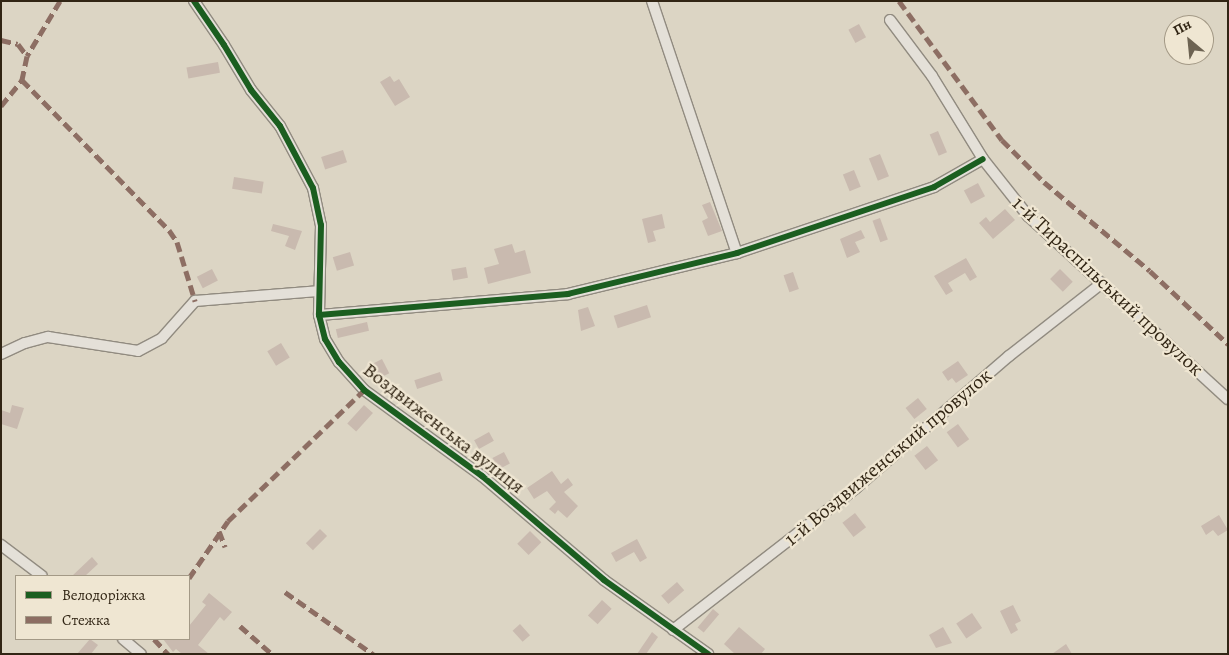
<!DOCTYPE html>
<html>
<head>
<meta charset="utf-8">
<style>
  body { margin:0 }
  #map { position:relative; width:1229px; height:655px; overflow:hidden; background:#dcd5c4; font-family:Alegreya,serif }
  div>[style] { position:absolute }
  [style*='--x'] { left:calc(var(--x)*1px); top:calc(var(--y)*1px); width:calc(var(--w)*1px); rotate:calc(var(--a)*1deg) }
  .building>* { inset:0; background:#c9baaf; transform-origin:0 0 }
  .roads { filter:drop-shadow(1px 0 #918b80) drop-shadow(-1px 0 #918b80) drop-shadow(0 1px #918b80) drop-shadow(0 -1px #918b80) }
  .street>* { height:10px; margin:-5px; padding:0 5px; transform-origin:5px; border-radius:5px; background:#e4e0d8 }
  .quiet>* { height:5px; margin-top:-2.5px; transform-origin:0; background:repeating-linear-gradient(90deg,#8d6e63 0 10px,transparent 0 15px) }
  .cycleway>* { height:6px; margin:-3px; padding:0 3px; transform-origin:3px; border-radius:3px; background:#1b5e20 }
  span { translate:-50% -50%; white-space:nowrap; text-align:center; line-height:1.15; -webkit-text-stroke:4.5px #efe6d2; paint-order:stroke }
  .street-label { font-size:20px; color:#312514 }
  .frame { position:absolute; inset:0; border:2px solid #312514; pointer-events:none }
  .legend { position:absolute; left:15px; top:575px; width:175px; height:65px; box-sizing:border-box; background:#efe6d2; border:1px solid #a39986; margin:0; padding:6px 9px; list-style:none; font-size:15px; color:#312514 }
  .legend li { display:flex; align-items:center; gap:10px; height:25px }
  .legend b { width:25px; border:1px solid #a39986 }
  .north { position:absolute; left:1164px; top:15px; width:50px; height:50px; box-sizing:border-box; background:#efe6d2; border:1px solid #a39986; border-radius:50%; rotate:332deg; font-size:14px; font-weight:700; line-height:20px; text-align:center; color:#312514 }
  .north::after { content:''; display:block; margin:auto; width:18px; height:22px; background:#6d6352; clip-path:polygon(50% 0,100% 100%,50% 72%,0 100%) }
</style>
</head>
<body>
<div id="map">
  <div class="building">
    <i style="left:859px;top:24px;width:15px;height:12px;rotate:62deg"></i>
    <i style="left:218px;top:62px;width:11px;height:32px;rotate:80deg"></i>
    <i style="clip-path:polygon(390px 76px,394px 82px,399px 79px,410px 97px,395px 106px,380px 82px)"></i>
    <i style="left:938px;top:131px;width:23px;height:9px;rotate:67deg"></i>
    <i style="left:343px;top:150px;width:13px;height:23px;rotate:72deg"></i>
    <i style="left:880px;top:154px;width:24px;height:12px;rotate:68deg"></i>
    <i style="left:854px;top:170px;width:18px;height:12px;rotate:68deg"></i>
    <i style="left:234px;top:177px;width:30px;height:12px;rotate:9deg"></i>
    <i style="left:978px;top:183px;width:15px;height:16px;rotate:62deg"></i>
    <i style="clip-path:polygon(710px 202px,722px 231px,708px 236px,702px 221px,708px 218px,702px 205px)"></i>
    <i style="clip-path:polygon(1005px 209px,1015px 220px,993px 239px,979px 223px,986px 217px,990px 222px)"></i>
    <i style="clip-path:polygon(662px 214px,665px 228px,653px 231px,656px 241px,648px 243px,642px 219px)"></i>
    <i style="left:880px;top:218px;width:23px;height:8px;rotate:70deg"></i>
    <i style="clip-path:polygon(273px 224px,302px 231px,295px 250px,285px 246px,289px 236px,271px 231px)"></i>
    <i style="clip-path:polygon(861px 230px,865px 238px,855px 242px,860px 252px,847px 258px,840px 239px)"></i>
    <i style="clip-path:polygon(512px 244px,515px 253px,525px 250px,531px 273px,488px 284px,484px 268px,499px 264px,494px 249px)"></i>
    <i style="left:350px;top:252px;width:14px;height:18px;rotate:73deg"></i>
    <i style="clip-path:polygon(966px 258px,977px 277px,970px 281px,965px 273px,948px 283px,953px 291px,946px 295px,934px 276px)"></i>
    <i style="left:466px;top:267px;width:11px;height:15px;rotate:80deg"></i>
    <i style="left:212px;top:269px;width:13px;height:17px;rotate:63deg"></i>
    <i style="left:1060px;top:269px;width:18px;height:14px;rotate:45deg"></i>
    <i style="left:793px;top:272px;width:18px;height:10px;rotate:71deg"></i>
    <i style="left:647px;top:305px;width:13px;height:35px;rotate:72deg"></i>
    <i style="clip-path:polygon(588px 307px,595px 326px,581px 331px,578px 310px)"></i>
    <i style="left:367px;top:322px;width:9px;height:32px;rotate:77deg"></i>
    <i style="left:281px;top:343px;width:17px;height:16px;rotate:59deg"></i>
    <i style="left:382px;top:359px;width:16px;height:16px;rotate:63deg"></i>
    <i style="clip-path:polygon(958px 361px,968px 375px,956px 383px,952px 378px,948px 381px,942px 372px)"></i>
    <i style="left:440px;top:372px;width:9px;height:27px;rotate:72deg"></i>
    <i style="left:918px;top:398px;width:14px;height:16px;rotate:51deg"></i>
    <i style="clip-path:polygon(12px 405px,24px 408px,17px 429px,1px 424px,1px 410px,10px 413px)"></i>
    <i style="left:364px;top:405px;width:12px;height:25px;rotate:42deg"></i>
    <i style="left:958px;top:424px;width:19px;height:14px;rotate:54deg"></i>
    <i style="left:489px;top:432px;width:10px;height:17px;rotate:61deg"></i>
    <i style="left:927px;top:446px;width:18px;height:16px;rotate:52deg"></i>
    <i style="left:504px;top:452px;width:13px;height:13px;rotate:63deg"></i>
    <i style="clip-path:polygon(552px 471px,561px 484px,568px 478px,573px 485px,564px 492px,578px 506px,567px 518px,558px 510px,555px 514px,549px 509px,556px 502px,547px 491px,534px 499px,527px 488px)"></i>
    <i style="left:855px;top:513px;width:18px;height:16px;rotate:52deg"></i>
    <i style="clip-path:polygon(1219px 515px,1228px 530px,1218px 536px,1213px 530px,1206px 535px,1201px 526px)"></i>
    <i style="left:320px;top:529px;width:10px;height:20px;rotate:45deg"></i>
    <i style="left:530px;top:531px;width:16px;height:18px;rotate:45deg"></i>
    <i style="clip-path:polygon(637px 539px,647px 558px,640px 562px,634px 552px,616px 562px,611px 553px)"></i>
    <i style="clip-path:polygon(92px 557px,98px 564px,85px 576px,72px 576px)"></i>
    <i style="left:677px;top:582px;width:11px;height:21px;rotate:49deg"></i>
    <i style="clip-path:polygon(209px 593px,232px 612px,224px 621px,220px 617px,198px 645px,209px 654px,182px 654px,176px 649px,173px 652px,163px 639px,189px 639px,189px 626px,206px 605px,202px 602px)"></i>
    <i style="left:602px;top:600px;width:13px;height:21px;rotate:42deg"></i>
    <i style="clip-path:polygon(1013px 605px,1021px 621px,1015px 624px,1018px 630px,1011px 634px,1000px 611px)"></i>
    <i style="left:713px;top:609px;width:8px;height:24px;rotate:40deg"></i>
    <i style="left:972px;top:613px;width:18px;height:19px;rotate:56deg"></i>
    <i style="left:520px;top:624px;width:15px;height:10px;rotate:48deg"></i>
    <i style="clip-path:polygon(739px 627px,765px 649px,761px 654px,735px 654px,724px 644px)"></i>
    <i style="clip-path:polygon(943px 627px,952px 643px,936px 648px,929px 635px)"></i>
    <i style="clip-path:polygon(652px 632px,658px 637px,646px 654px,637px 654px)"></i>
    <i style="clip-path:polygon(90px 639px,98px 645px,91px 654px,77px 654px)"></i>
    <i style="clip-path:polygon(1066px 644px,1072px 654px,1052px 654px)"></i>
  </div>
  <div class="roads">
    <div class="street">
      <i style="--x:194;--y:1;--w:53;--a:55.7"></i>
      <i style="--x:224;--y:45;--w:52;--a:59"></i>
      <i style="--x:251;--y:90;--w:46;--a:51.1"></i>
      <i style="--x:280;--y:126;--w:70;--a:62"></i>
      <i style="--x:313;--y:188;--w:38;--a:78"></i>
      <i style="--x:321;--y:225;--w:90;--a:91.3"></i>
      <i style="--x:319;--y:315;--w:25;--a:76"></i>
      <i style="--x:325;--y:339;--w:27;--a:59"></i>
      <i style="--x:339;--y:362;--w:38;--a:48"></i>
      <i style="--x:364;--y:390;--w:146;--a:36.1"></i>
      <i style="--x:482;--y:476;--w:160;--a:40.4"></i>
      <i style="--x:604;--y:580;--w:128;--a:35.4"></i>
      <i style="--x:652;--y:1;--w:266;--a:71.4"></i>
      <i style="--x:890;--y:20;--w:70;--a:53.1"></i>
      <i style="--x:932;--y:76;--w:97;--a:58.4"></i>
      <i style="--x:983;--y:159;--w:73;--a:51.7"></i>
      <i style="--x:1028;--y:216;--w:271;--a:42.5"></i>
      <i style="--x:319;--y:315;--w:250;--a:-4.8"></i>
      <i style="--x:568;--y:294;--w:174;--a:-13.6"></i>
      <i style="--x:737;--y:253;--w:208;--a:-18.5"></i>
      <i style="--x:934;--y:187;--w:56;--a:-29.7"></i>
      <i style="--x:1;--y:354;--w:26;--a:-25"></i>
      <i style="--x:25;--y:343;--w:24;--a:-15"></i>
      <i style="--x:48;--y:337;--w:91;--a:8.8"></i>
      <i style="--x:138;--y:351;--w:27;--a:-28"></i>
      <i style="--x:162;--y:338;--w:50;--a:-48.3"></i>
      <i style="--x:195;--y:301;--w:123;--a:-4.6"></i>
      <i style="--x:1;--y:545;--w:51;--a:37.1"></i>
      <i style="--x:673;--y:630;--w:232;--a:-37.8"></i>
      <i style="--x:856;--y:488;--w:202;--a:-40.8"></i>
      <i style="--x:1009;--y:356;--w:118;--a:-38.1"></i>
      <i style="--x:123;--y:639;--w:23;--a:40"></i>
    </div>
  </div>
  <div class="quiet">
    <i style="--x:60;--y:1;--w:64;--a:121"></i>
    <i style="--x:27;--y:56;--w:25;--a:102"></i>
    <i style="--x:22;--y:80;--w:210;--a:45.6"></i>
    <i style="--x:169;--y:230;--w:14;--a:56"></i>
    <i style="--x:177;--y:242;--w:62;--a:73"></i>
    <i style="--x:899;--y:1;--w:173;--a:53.5"></i>
    <i style="--x:1002;--y:140;--w:59;--a:45"></i>
    <i style="--x:1044;--y:182;--w:138;--a:40"></i>
    <i style="--x:1150;--y:271;--w:107;--a:43.1"></i>
    <i style="--x:1;--y:40;--w:17;--a:13"></i>
    <i style="--x:18;--y:44;--w:15;--a:53"></i>
    <i style="--x:1;--y:106;--w:33;--a:-51"></i>
    <i style="--x:219;--y:531;--w:17;--a:69"></i>
    <i style="--x:189;--y:578;--w:69;--a:-55.6"></i>
    <i style="--x:228;--y:521;--w:189;--a:-43.9"></i>
    <i style="--x:285;--y:592;--w:108;--a:35.2"></i>
    <i style="--x:240;--y:626;--w:43;--a:41.2"></i>
    <i style="--x:154;--y:639;--w:21;--a:47"></i>
  </div>
  <div class="cycleway">
    <i style="--x:194;--y:1;--w:53;--a:55.7"></i>
    <i style="--x:224;--y:45;--w:52;--a:59"></i>
    <i style="--x:251;--y:90;--w:46;--a:51.1"></i>
    <i style="--x:280;--y:126;--w:70;--a:62"></i>
    <i style="--x:313;--y:188;--w:38;--a:78"></i>
    <i style="--x:321;--y:225;--w:90;--a:91.3"></i>
    <i style="--x:319;--y:315;--w:25;--a:76"></i>
    <i style="--x:325;--y:339;--w:27;--a:59"></i>
    <i style="--x:339;--y:362;--w:38;--a:48"></i>
    <i style="--x:364;--y:390;--w:146;--a:36.1"></i>
    <i style="--x:482;--y:476;--w:160;--a:40.4"></i>
    <i style="--x:604;--y:580;--w:128;--a:35.4"></i>
    <i style="--x:319;--y:315;--w:250;--a:-4.8"></i>
    <i style="--x:568;--y:294;--w:174;--a:-13.6"></i>
    <i style="--x:737;--y:253;--w:208;--a:-18.5"></i>
    <i style="--x:934;--y:187;--w:56;--a:-29.7"></i>
  </div>
  <div class="street-label">
    <span style="left:1108px;top:286px;rotate:43deg">1-й Тираспільський провулок</span>
    <span style="left:444px;top:428px;rotate:38deg">Воздвиженська вулиця</span>
    <span style="left:888px;top:457px;rotate:-40deg">1-й Воздвиженський провулок</span>
  </div>
  <div class="frame"></div>
  <ul class="legend">
  <li><b style="height:6px;background:#1b5e20"></b>Велодоріжка</li>
  <li><b style="height:6px;background:#8d6e63"></b>Стежка</li>
  </ul>
  <div class="north">Пн</div>
</div>
</body>
</html>
